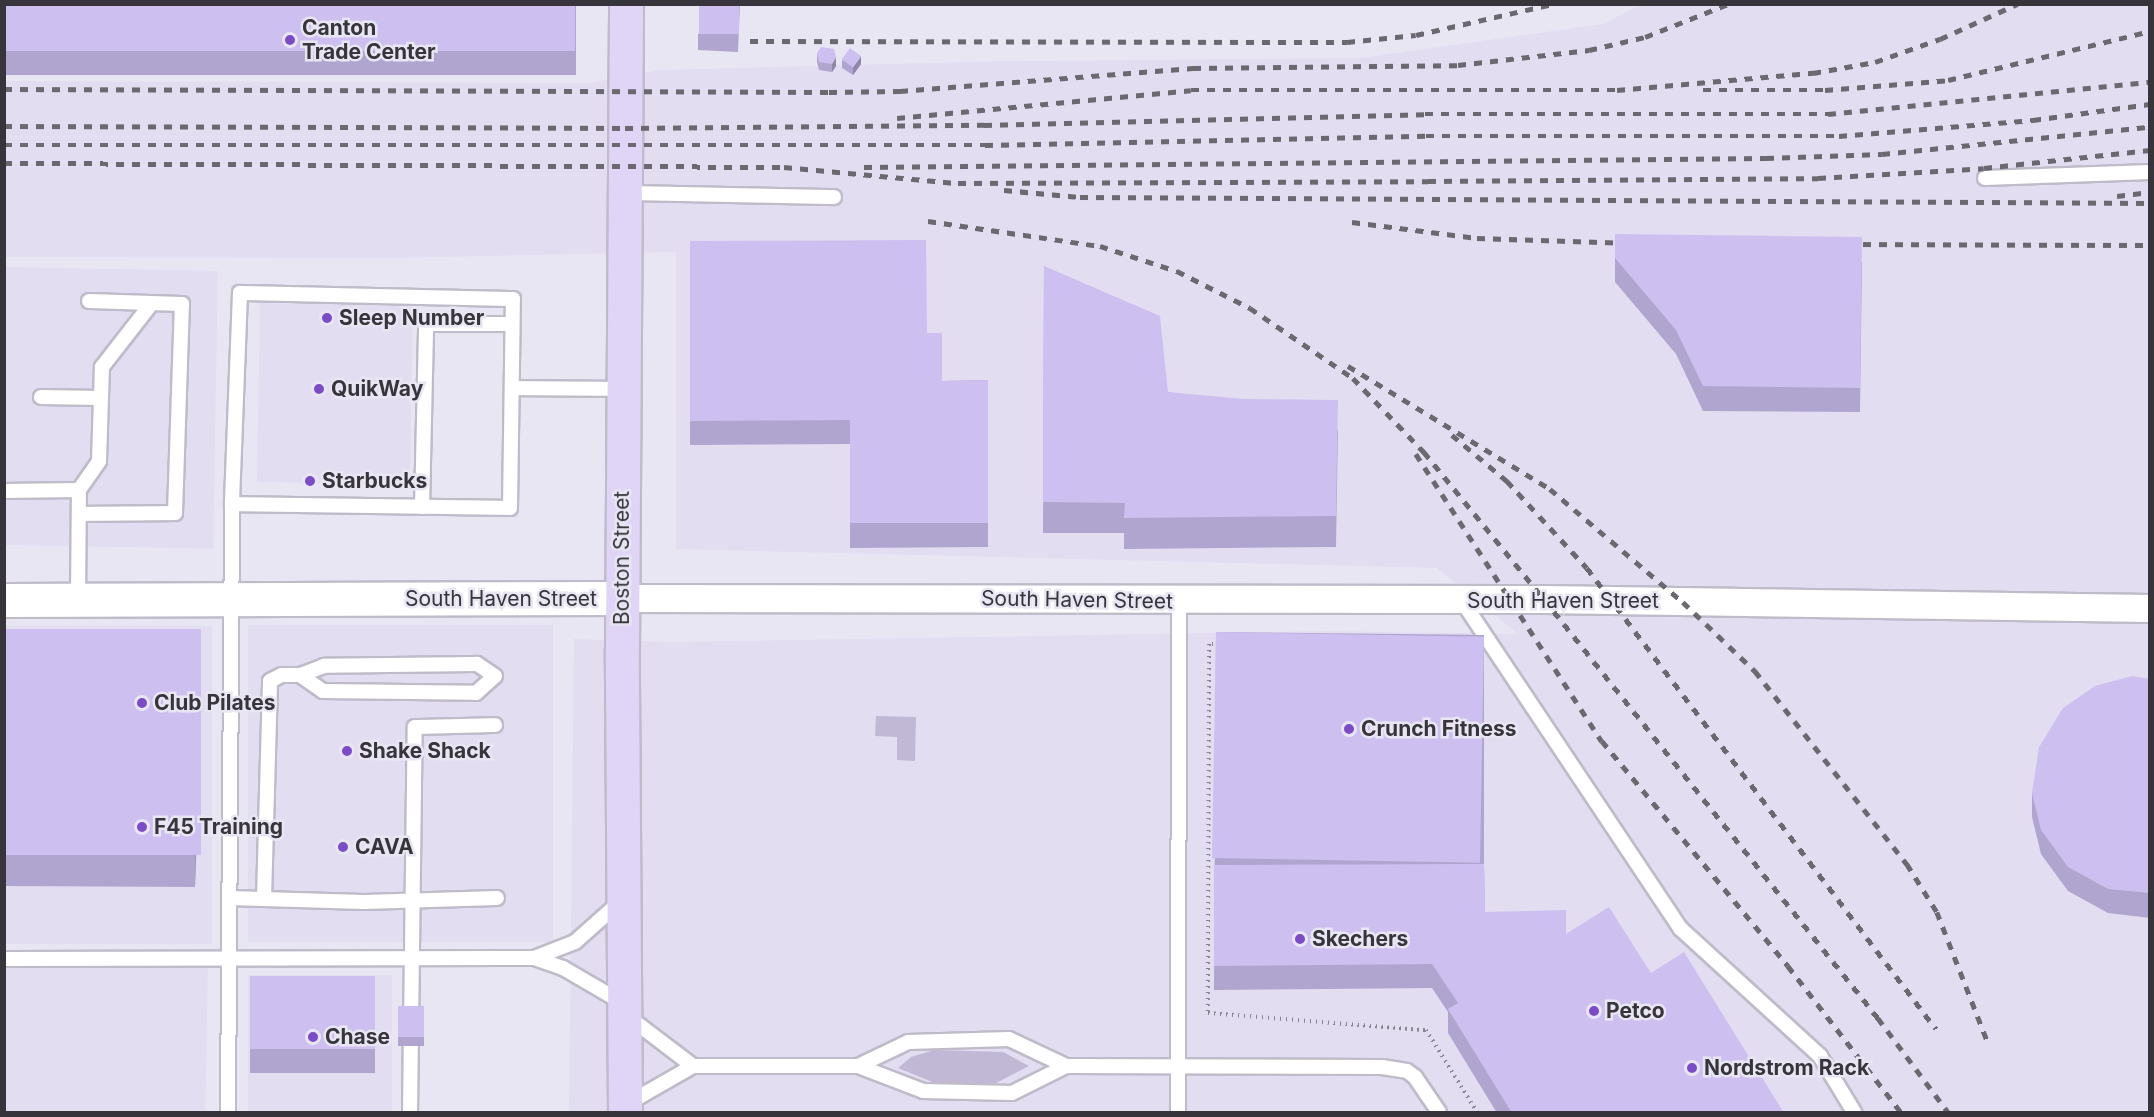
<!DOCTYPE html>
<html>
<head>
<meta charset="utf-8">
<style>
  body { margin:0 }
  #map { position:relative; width:2154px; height:1117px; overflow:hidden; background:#e9e6f3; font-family:Inter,sans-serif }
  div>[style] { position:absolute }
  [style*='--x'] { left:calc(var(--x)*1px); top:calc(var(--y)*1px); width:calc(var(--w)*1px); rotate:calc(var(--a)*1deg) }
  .built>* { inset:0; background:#e3ddf2; transform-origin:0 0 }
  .green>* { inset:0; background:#c0b8d5 }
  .path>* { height:4px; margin-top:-2px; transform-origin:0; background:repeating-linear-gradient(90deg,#88868f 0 1.5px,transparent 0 6px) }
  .roads { filter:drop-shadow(2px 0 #bfbbc8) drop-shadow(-2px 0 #bfbbc8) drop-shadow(0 2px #bfbbc8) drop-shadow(0 -2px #bfbbc8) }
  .service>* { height:14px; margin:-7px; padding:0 7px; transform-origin:7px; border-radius:7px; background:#fff }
  .minor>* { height:27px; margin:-13.5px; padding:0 13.5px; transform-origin:13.5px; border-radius:13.5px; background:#fff }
  .tertiary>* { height:33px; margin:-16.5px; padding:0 16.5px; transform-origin:16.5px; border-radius:16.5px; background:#fff }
  .secondary>* { height:33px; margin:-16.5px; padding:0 16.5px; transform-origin:16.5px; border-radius:16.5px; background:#e0d4f7 }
  .rail>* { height:4.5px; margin-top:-2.25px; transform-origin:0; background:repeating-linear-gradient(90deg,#6b6870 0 8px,transparent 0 16px) }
  .wall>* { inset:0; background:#b0a5ce; transform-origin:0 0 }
  .shaded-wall>* { inset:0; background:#9086a8 }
  .building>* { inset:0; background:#cdc0f0; transform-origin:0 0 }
  .dots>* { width:16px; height:16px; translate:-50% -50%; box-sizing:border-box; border:3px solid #e9e6f3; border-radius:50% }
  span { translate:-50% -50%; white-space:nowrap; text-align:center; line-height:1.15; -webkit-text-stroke:5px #e9e6f3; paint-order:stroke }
  .poi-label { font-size:21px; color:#37353b; font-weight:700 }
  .left { translate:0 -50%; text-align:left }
  .street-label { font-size:21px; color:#37353b }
  .frame { position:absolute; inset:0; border:6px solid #37353b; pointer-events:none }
</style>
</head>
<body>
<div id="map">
  <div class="built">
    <i style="clip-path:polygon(1640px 5px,2149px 5px,2149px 1112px,569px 1112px,574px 639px,672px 642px,1322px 631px,1518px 634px,1437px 568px,676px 549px,676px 252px,393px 258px,5px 257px,5px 81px,589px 83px,659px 70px,1005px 61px,1361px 58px,1603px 24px)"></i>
    <i style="left:5px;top:267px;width:213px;height:278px;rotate:1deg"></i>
    <i style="left:260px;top:303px;width:153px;height:179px;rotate:1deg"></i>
    <i style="left:248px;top:625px;width:305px;height:317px"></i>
    <i style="left:5px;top:626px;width:207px;height:318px"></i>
    <i style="left:5px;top:962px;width:203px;height:150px;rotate:1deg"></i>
    <i style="left:248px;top:975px;width:144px;height:137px"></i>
  </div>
  <div class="green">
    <i style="clip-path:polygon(876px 716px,916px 717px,915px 761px,897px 760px,897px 737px,875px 736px)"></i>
    <i style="clip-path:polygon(934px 1050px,1003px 1052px,1029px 1066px,996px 1083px,935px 1083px,898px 1068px,911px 1057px)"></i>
  </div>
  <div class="path">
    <i style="--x:1219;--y:644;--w:10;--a:180"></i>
    <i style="--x:1209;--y:644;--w:369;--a:90.2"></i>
    <i style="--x:1208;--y:1013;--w:219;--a:4.5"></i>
    <i style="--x:1426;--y:1030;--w:97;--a:58.1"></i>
  </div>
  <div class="roads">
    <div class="service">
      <i style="--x:1985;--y:178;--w:165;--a:-2.1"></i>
      <i style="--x:625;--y:193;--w:209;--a:1.1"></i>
      <i style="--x:512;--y:388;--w:111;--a:0.5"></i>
      <i style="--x:41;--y:397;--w:60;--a:1"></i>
      <i style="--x:4;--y:491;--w:75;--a:-0.8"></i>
      <i style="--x:422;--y:507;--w:183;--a:-88.7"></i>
      <i style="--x:426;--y:324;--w:86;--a:0"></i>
      <i style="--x:79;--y:514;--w:96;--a:-0.6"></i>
      <i style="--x:175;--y:513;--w:209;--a:-88.1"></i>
      <i style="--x:182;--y:304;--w:93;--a:-178.2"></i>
      <i style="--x:78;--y:600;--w:110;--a:-89.5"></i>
      <i style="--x:79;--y:490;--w:35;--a:-55"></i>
      <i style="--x:99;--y:461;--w:94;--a:-88.2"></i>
      <i style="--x:102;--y:367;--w:80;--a:-52.1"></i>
      <i style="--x:1462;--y:601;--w:394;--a:56.3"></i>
      <i style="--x:1681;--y:929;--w:188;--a:42.4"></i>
      <i style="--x:1820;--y:1056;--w:66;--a:58.7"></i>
      <i style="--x:229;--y:898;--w:135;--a:1.7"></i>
      <i style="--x:364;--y:902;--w:133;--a:-1.7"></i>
      <i style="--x:264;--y:898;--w:217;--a:-88.4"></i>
      <i style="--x:270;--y:681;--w:13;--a:-27"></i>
      <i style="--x:282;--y:675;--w:18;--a:0"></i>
      <i style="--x:300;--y:675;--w:28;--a:35"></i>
      <i style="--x:323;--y:691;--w:153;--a:0.7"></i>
      <i style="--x:476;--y:693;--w:25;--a:-42"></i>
      <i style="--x:495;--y:676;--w:22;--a:-146"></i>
      <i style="--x:477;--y:664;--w:153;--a:179.3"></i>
      <i style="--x:324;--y:666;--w:26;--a:159"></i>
      <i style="--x:534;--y:958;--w:44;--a:-21.3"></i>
      <i style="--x:575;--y:942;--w:59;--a:-41.6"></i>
      <i style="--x:4;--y:959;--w:530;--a:-0.11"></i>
      <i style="--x:534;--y:958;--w:31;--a:19"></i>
      <i style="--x:563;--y:968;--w:69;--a:30.3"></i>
      <i style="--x:626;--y:1015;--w:84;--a:37.3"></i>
      <i style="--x:858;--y:1066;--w:55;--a:-25.6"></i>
      <i style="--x:908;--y:1042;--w:101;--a:-1.7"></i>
      <i style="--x:1009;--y:1039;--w:63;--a:25.3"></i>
      <i style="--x:625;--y:1105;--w:78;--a:-29.8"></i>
      <i style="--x:693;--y:1066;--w:165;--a:0"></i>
      <i style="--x:858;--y:1066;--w:70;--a:21"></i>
      <i style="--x:923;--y:1091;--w:89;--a:1.3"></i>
      <i style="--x:1012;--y:1093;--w:60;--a:-26.6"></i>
      <i style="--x:1066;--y:1066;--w:316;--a:0.2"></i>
      <i style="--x:1382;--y:1067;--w:25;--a:9"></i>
      <i style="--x:1407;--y:1071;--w:10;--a:37"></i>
      <i style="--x:1415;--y:1077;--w:42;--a:55.6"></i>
      <i style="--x:228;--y:1112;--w:608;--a:-89.62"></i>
      <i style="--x:232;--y:504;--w:278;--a:0.8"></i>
      <i style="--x:510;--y:508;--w:209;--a:-89.2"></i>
      <i style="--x:513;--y:299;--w:273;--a:-178.7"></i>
      <i style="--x:240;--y:293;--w:211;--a:92.2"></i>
      <i style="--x:410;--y:1112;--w:385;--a:-89.3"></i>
      <i style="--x:415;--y:727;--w:80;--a:-1.4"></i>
      <i style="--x:1178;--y:1112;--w:511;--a:-89.89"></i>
    </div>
    <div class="minor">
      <i style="--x:622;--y:598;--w:922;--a:0.06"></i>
      <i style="--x:1544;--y:599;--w:606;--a:0.85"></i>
    </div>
    <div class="tertiary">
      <i style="--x:4;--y:600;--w:618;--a:-0.19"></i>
    </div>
    <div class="secondary">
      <i style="--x:625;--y:1112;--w:463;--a:-90.4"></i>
      <i style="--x:622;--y:649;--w:645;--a:-89.64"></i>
    </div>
  </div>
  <div class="rail">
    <i style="--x:750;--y:41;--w:597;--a:0.1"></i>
    <i style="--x:1347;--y:42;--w:69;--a:-5.8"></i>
    <i style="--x:1416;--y:35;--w:139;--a:-12.8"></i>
    <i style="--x:4;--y:89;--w:825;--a:0.21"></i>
    <i style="--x:829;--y:92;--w:71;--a:-0.8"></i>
    <i style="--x:900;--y:91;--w:294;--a:-4.5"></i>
    <i style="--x:1193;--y:68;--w:265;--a:-0.6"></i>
    <i style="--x:1458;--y:65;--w:132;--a:-6.5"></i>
    <i style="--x:1589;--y:50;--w:57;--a:-13.1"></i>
    <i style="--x:1645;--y:37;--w:89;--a:-21.7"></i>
    <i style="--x:1703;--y:90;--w:122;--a:0"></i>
    <i style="--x:1825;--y:90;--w:123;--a:-4.6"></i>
    <i style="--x:1948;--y:80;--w:208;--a:-13.6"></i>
    <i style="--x:897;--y:118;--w:295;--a:-5.4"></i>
    <i style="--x:1191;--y:90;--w:426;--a:0"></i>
    <i style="--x:1617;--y:90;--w:197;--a:-5"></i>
    <i style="--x:1813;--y:73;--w:63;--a:-10.1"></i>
    <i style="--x:1875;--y:62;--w:69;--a:-19.5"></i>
    <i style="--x:1940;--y:39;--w:85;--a:-24.4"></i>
    <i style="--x:4;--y:126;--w:621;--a:0.18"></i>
    <i style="--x:625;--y:128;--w:359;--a:-0.5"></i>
    <i style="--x:984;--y:125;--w:441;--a:-1.4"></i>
    <i style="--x:1425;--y:114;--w:403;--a:0"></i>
    <i style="--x:1828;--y:114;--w:324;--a:-5.7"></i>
    <i style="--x:4;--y:145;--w:981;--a:0"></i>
    <i style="--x:985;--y:145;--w:441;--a:-1.2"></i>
    <i style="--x:1426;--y:136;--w:413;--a:0"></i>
    <i style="--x:1839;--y:136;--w:195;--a:-4.7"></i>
    <i style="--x:2033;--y:120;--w:118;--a:-7.8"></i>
    <i style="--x:4;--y:163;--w:780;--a:0.29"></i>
    <i style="--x:784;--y:167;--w:175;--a:5.3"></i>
    <i style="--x:958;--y:183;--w:470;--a:-0.2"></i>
    <i style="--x:1428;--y:181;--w:390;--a:-0.4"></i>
    <i style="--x:1818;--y:178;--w:166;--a:-3.4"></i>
    <i style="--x:1984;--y:168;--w:167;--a:-6.2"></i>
    <i style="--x:864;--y:167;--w:902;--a:-0.57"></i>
    <i style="--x:1766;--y:158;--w:116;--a:-2"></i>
    <i style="--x:1882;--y:154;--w:269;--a:-5.8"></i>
    <i style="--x:1004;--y:190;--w:76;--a:5.3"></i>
    <i style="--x:1080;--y:197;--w:1070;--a:0.32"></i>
    <i style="--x:2117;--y:196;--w:33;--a:-7"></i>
    <i style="--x:928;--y:221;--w:174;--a:8.3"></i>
    <i style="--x:1100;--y:246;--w:81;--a:18"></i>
    <i style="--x:1177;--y:271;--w:82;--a:26.9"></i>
    <i style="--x:1250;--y:308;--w:125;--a:34.2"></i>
    <i style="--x:1353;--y:378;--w:103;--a:46.2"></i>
    <i style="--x:1424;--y:452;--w:190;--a:50.8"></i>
    <i style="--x:1544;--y:599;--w:536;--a:51.44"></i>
    <i style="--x:1878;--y:1018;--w:117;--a:53.3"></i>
    <i style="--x:1352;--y:222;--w:126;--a:7.3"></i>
    <i style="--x:1477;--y:238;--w:154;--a:1.9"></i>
    <i style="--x:1847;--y:244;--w:303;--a:0.2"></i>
    <i style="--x:1348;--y:366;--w:237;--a:31.3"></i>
    <i style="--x:1550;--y:489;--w:175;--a:40.4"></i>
    <i style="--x:1683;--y:602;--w:100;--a:43.8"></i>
    <i style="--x:1755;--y:671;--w:246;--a:51.8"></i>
    <i style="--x:1907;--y:864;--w:57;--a:58"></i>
    <i style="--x:1937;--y:912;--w:141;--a:68.7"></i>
    <i style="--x:1452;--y:435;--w:72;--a:39.9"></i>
    <i style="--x:1507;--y:481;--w:118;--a:47.4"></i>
    <i style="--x:1587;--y:568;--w:578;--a:52.87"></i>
    <i style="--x:1416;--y:454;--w:342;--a:57.1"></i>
    <i style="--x:1602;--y:741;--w:292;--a:50.4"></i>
    <i style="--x:1788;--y:966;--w:185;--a:52.3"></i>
  </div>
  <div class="wall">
    <i style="left:4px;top:4px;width:572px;height:71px"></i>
    <i style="clip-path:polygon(740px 4px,738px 52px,698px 50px,698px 34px)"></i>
    <i style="clip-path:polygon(817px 53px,836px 66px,832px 72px,819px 70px,817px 62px)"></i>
    <i style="clip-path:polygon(842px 60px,861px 64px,853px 75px,842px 68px)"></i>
    <i style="clip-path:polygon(690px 241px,927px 333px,942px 381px,988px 380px,988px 547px,850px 548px,850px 444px,690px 445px)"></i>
    <i style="clip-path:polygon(1615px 258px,1862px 262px,1860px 412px,1703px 411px,1676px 354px,1615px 282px)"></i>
    <i style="clip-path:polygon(1044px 266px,1168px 392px,1338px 430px,1336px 547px,1124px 549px,1124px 533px,1043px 533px)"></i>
    <i style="clip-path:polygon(4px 629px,201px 659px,195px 887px,4px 886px)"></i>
    <i style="clip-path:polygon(1216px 632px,1484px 635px,1484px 864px,1485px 912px,1566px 934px,1651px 973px,1784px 1113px,1497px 1113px,1448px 1033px,1448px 1012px,1432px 988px,1214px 990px)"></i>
    <i style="clip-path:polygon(2150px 679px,2150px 918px,2108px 913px,2068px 891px,2041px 854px,2032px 817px,2032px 793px)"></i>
    <i style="left:250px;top:976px;width:125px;height:97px"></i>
    <i style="left:398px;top:1006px;width:26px;height:40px"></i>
  </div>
  <div class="shaded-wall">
    <i style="clip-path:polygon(861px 56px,861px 64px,853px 75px,853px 67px)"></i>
    <i style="clip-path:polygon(836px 57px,836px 66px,832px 72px,832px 64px)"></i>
    <i style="clip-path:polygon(201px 629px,201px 659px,195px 887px,195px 857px)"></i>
  </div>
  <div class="building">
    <i style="left:4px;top:4px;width:571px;height:47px"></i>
    <i style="left:699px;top:4px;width:40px;height:30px"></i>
    <i style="clip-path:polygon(821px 47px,834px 49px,836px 57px,832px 64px,819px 62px,817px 53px)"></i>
    <i style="left:850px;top:48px;width:14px;height:14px;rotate:36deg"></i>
    <i style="clip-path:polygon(1615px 234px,1862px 237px,1860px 388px,1703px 386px,1676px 330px,1615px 258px)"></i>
    <i style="clip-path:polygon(926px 240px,927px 333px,942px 333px,942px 381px,988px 380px,988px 523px,850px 523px,850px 420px,690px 421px,690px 241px)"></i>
    <i style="clip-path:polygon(1044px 266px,1160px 316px,1168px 392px,1244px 399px,1338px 400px,1336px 516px,1124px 518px,1125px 503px,1043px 502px)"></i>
    <i style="left:4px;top:629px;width:197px;height:226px"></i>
    <i style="left:1216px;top:632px;width:268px;height:226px;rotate:1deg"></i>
    <i style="clip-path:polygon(2132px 676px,2150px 679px,2150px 893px,2108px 889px,2068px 867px,2041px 830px,2032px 793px,2039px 747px,2063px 708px,2095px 686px)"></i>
    <i style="clip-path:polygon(1484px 864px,1485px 912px,1566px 910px,1566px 934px,1609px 907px,1651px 973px,1684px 952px,1784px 1113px,1512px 1113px,1448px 1009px,1458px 1003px,1432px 964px,1214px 966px,1214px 865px)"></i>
    <i style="left:250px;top:976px;width:125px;height:73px"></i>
    <i style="left:398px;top:1006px;width:26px;height:31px"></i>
  </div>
  <div class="dots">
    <i style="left:290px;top:40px;background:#7b4cc5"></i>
    <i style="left:327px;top:318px;background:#7b4cc5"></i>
    <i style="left:319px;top:389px;background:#7b4cc5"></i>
    <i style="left:310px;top:481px;background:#7b4cc5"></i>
    <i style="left:142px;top:703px;background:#7b4cc5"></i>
    <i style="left:1349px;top:729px;background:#7b4cc5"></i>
    <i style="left:347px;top:751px;background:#7b4cc5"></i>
    <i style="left:142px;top:827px;background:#7b4cc5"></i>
    <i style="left:343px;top:847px;background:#7b4cc5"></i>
    <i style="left:1300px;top:939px;background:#7b4cc5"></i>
    <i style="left:1594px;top:1011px;background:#7b4cc5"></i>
    <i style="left:313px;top:1037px;background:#7b4cc5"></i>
    <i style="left:1692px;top:1068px;background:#7b4cc5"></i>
  </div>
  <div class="poi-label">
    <span class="left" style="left:302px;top:40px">Canton<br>Trade Center</span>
    <span class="left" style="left:339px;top:318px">Sleep Number</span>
    <span class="left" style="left:331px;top:389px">QuikWay</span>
    <span class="left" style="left:322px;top:481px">Starbucks</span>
    <span class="left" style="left:154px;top:703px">Club Pilates</span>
    <span class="left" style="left:1361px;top:729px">Crunch Fitness</span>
    <span class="left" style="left:359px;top:751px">Shake Shack</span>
    <span class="left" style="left:154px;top:827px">F45 Training</span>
    <span class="left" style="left:355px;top:847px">CAVA</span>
    <span class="left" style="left:1312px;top:939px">Skechers</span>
    <span class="left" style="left:1606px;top:1011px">Petco</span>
    <span class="left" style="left:325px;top:1037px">Chase</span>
    <span class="left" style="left:1704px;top:1068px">Nordstrom Rack</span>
  </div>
  <div class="street-label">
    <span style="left:622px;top:558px;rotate:-90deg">Boston Street</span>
    <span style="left:501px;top:599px">South Haven Street</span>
    <span style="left:1077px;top:600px;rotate:1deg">South Haven Street</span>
    <span style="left:1563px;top:601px">South Haven Street</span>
  </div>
  <div class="frame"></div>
</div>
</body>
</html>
